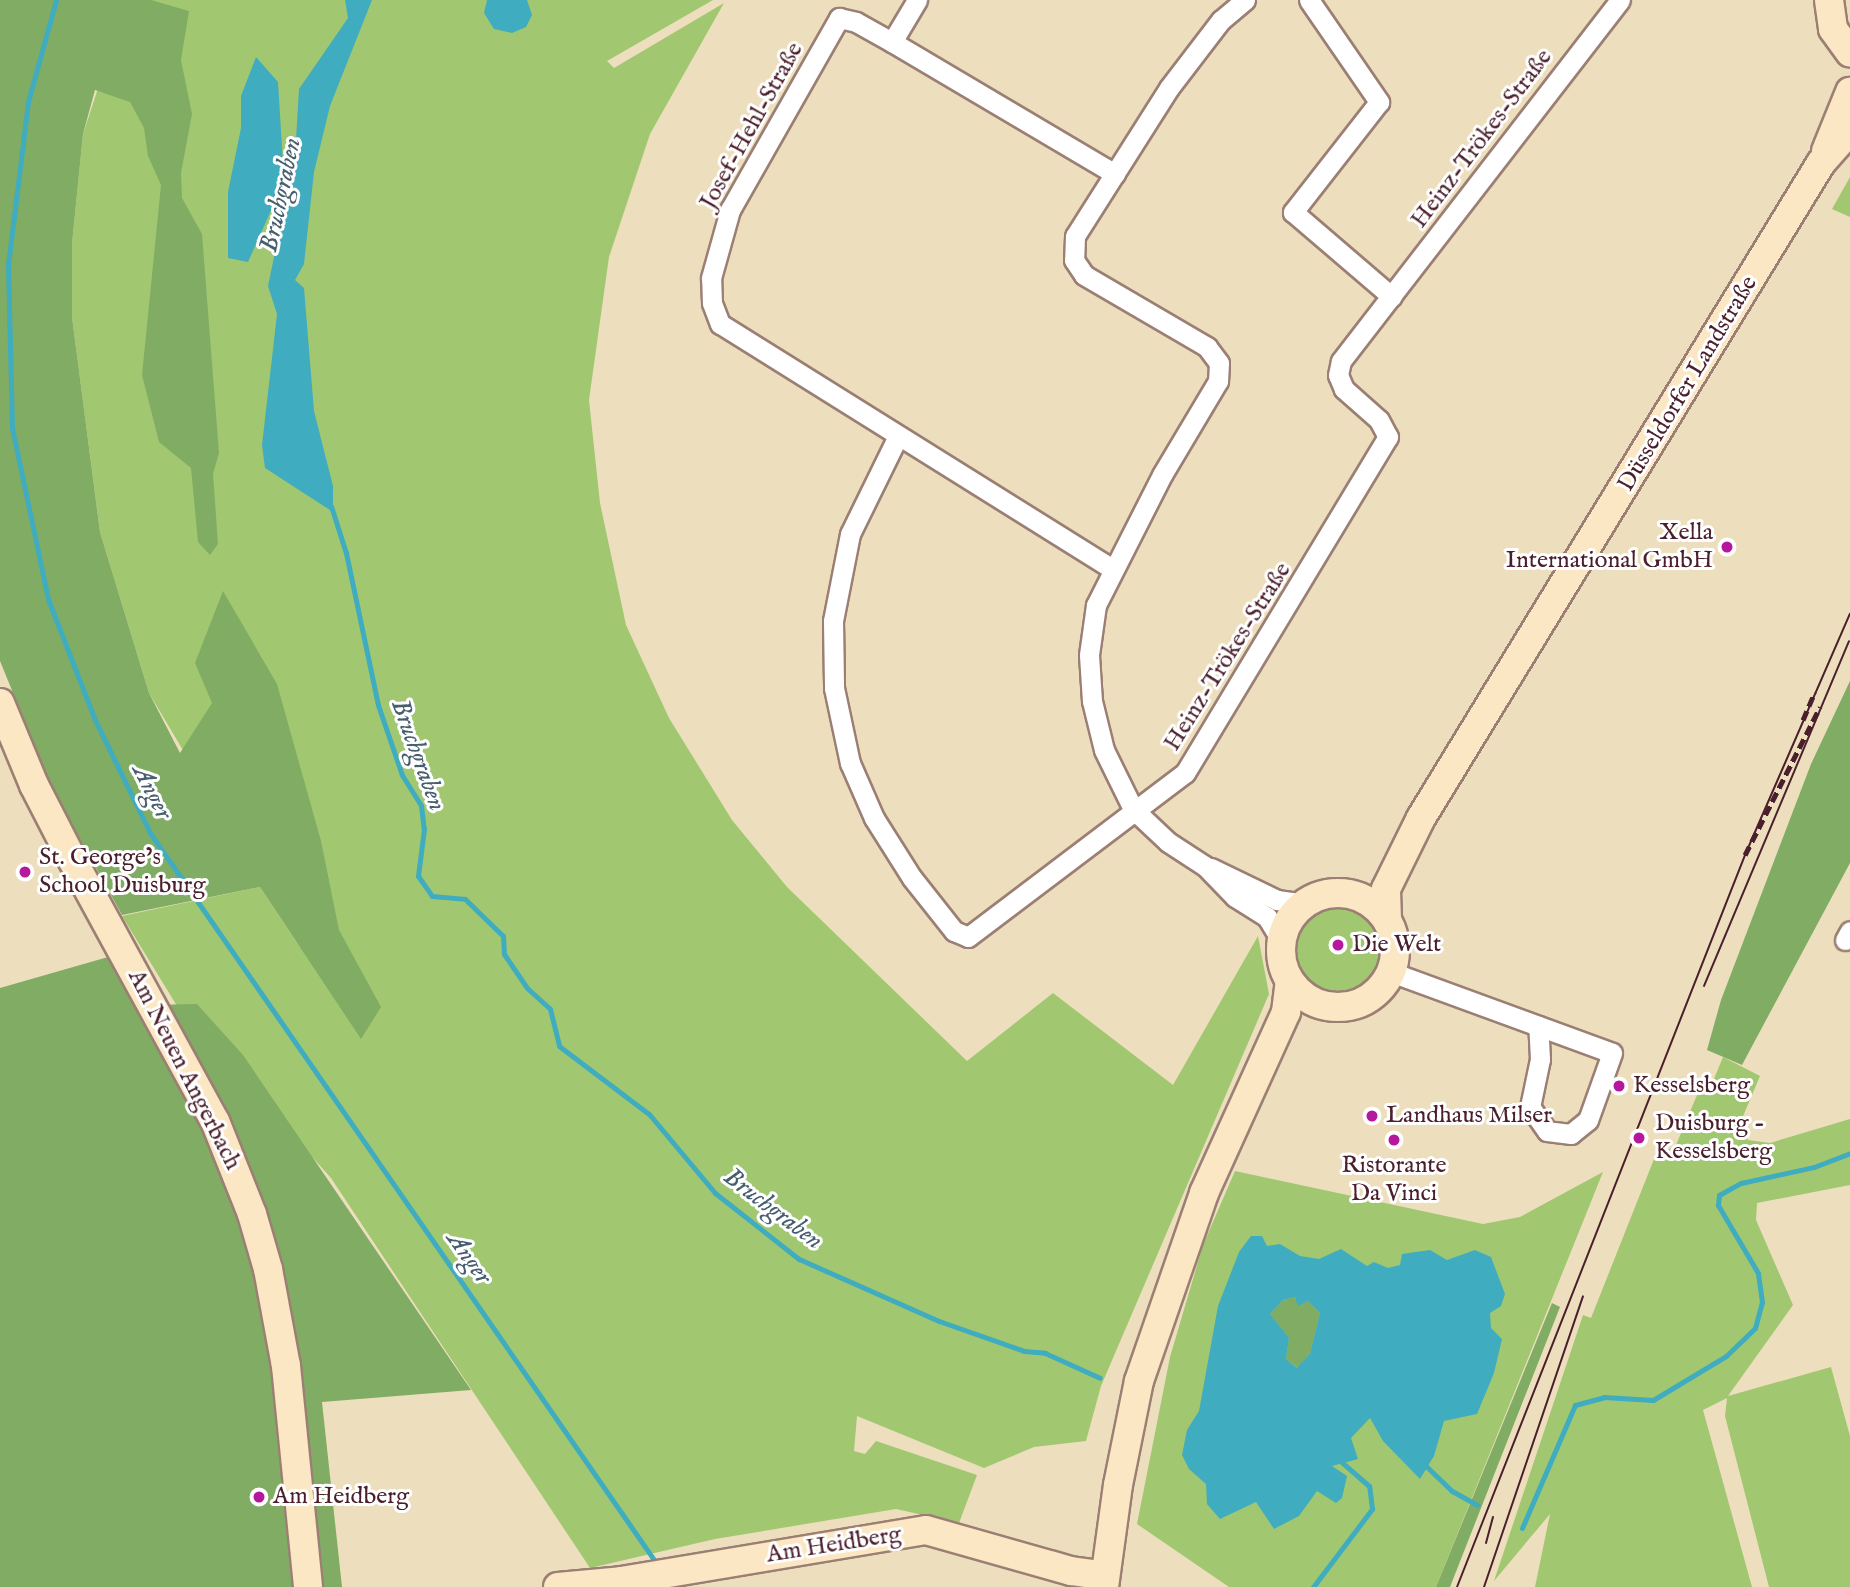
<!DOCTYPE html>
<html>
<head>
<meta charset="utf-8">
<style>
  body { margin:0 }
  #map { position:relative; width:1850px; height:1587px; overflow:hidden; background:#eddfbe; font-family:"IM FELL English",serif }
  div>[style] { position:absolute }
  [style*='--x'] { left:calc(var(--x)*1px); top:calc(var(--y)*1px); width:calc(var(--w)*1px); rotate:calc(var(--a)*1deg) }
  .green>* { inset:0; background:#a1c771 }
  .round { border-radius:50% }
  .forest>* { inset:0; background:#80ac63 }
  .water>* { inset:0; background:#40acbf }
  .stream>* { height:5px; margin:-2.5px; padding:0 2.5px; transform-origin:2.5px; border-radius:2.5px; background:#40acbf }
  .roads { filter:drop-shadow(2px 0 #9c7f74) drop-shadow(-2px 0 #9c7f74) drop-shadow(0 2px #9c7f74) drop-shadow(0 -2px #9c7f74) }
  .street>* { height:19px; margin:-9.5px; padding:0 9.5px; transform-origin:9.5px; border-radius:9.5px; background:#fff }
  .secondary>* { height:28px; margin:-14px; padding:0 14px; transform-origin:14px; border-radius:14px; background:#fbe7c3 }
  .secondary>.ring { margin:-14px; padding:0; box-sizing:content-box; background:none; border:28px solid #fbe7c3; border-radius:50% }
  .tram>* { height:2px; margin:-1px; padding:0 1px; transform-origin:1px; border-radius:1px; background:#4a1f2b }
  .rail>* { height:5px; margin-top:-2.5px; transform-origin:0; background:repeating-linear-gradient(90deg,#4a1f2b 0 10px,transparent 0 15px) }
  .dots>* { width:19px; height:19px; translate:-50% -50%; box-sizing:border-box; border:4px solid #fff; border-radius:50% }
  span { translate:-50% -50%; white-space:nowrap; text-align:center; line-height:1.15; -webkit-text-stroke:6px #fff; paint-order:stroke }
  .street-label { font-size:24px; color:#4a1f2b }
  .poi-label { font-size:24px; color:#4a1f2b }
  .right { translate:-100% -50%; text-align:right }
  .left { translate:0 -50%; text-align:left }
  .water-label { font-size:26px; color:#465e6e; font-style:italic }
</style>
</head>
<body>
<div id="map">
  <div class="green">
    <i style="clip-path:polygon(127px 0,713px 0,607px 61px,614px 68px,724px 3px,650px 134px,609px 257px,589px 400px,600px 503px,626px 625px,669px 718px,732px 820px,787px 887px,967px 1061px,1053px 993px,1173px 1085px,1258px 936px,1269px 994px,1101px 1386px,1086px 1441px,1034px 1447px,984px 1468px,857px 1416px,854px 1451px,865px 1454px,876px 1441px,977px 1475px,959px 1523px,896px 1509px,715px 1539px,590px 1568px,331px 1178px,177px 1006px,122px 916px,260px 887px,301px 949px,149px 693px,100px 532px,72px 317px,72px 244px,83px 134px)"></i>
    <i style="clip-path:polygon(1850px 177px,1850px 217px,1832px 209px)"></i>
    <i class="round" style="left:1293px;top:903px;width:92px;height:92px"></i>
    <i style="clip-path:polygon(1723px 1057px,1760px 1076px,1741px 1121px,1748px 1140px,1770px 1143px,1850px 1119px,1850px 1185px,1757px 1203px,1756px 1220px,1793px 1305px,1728px 1396px,1831px 1367px,1850px 1436px,1850px 1587px,1769px 1587px,1725px 1416px,1727px 1398px,1703px 1410px,1752px 1587px,1535px 1587px,1550px 1514px,1494px 1581px,1583px 1315px,1591px 1318px,1658px 1149px,1668px 1150px,1676px 1145px,1700px 1088px,1709px 1091px)"></i>
    <i style="clip-path:polygon(1235px 1171px,1483px 1224px,1520px 1217px,1603px 1172px,1436px 1587px,1229px 1587px,1137px 1524px,1170px 1357px,1203px 1245px)"></i>
  </div>
  <div class="forest">
    <i style="clip-path:polygon(0 0,151px 0,189px 11px,181px 60px,192px 114px,181px 173px,182px 198px,202px 234px,219px 453px,213px 474px,218px 544px,210px 555px,198px 542px,191px 468px,159px 442px,142px 375px,161px 185px,148px 156px,144px 128px,130px 102px,95px 90px,83px 134px,72px 244px,72px 317px,100px 532px,149px 693px,180px 753px,212px 703px,195px 663px,223px 591px,277px 684px,321px 841px,339px 930px,381px 1007px,361px 1039px,260px 887px,122px 915px,52px 788px,0 661px)"></i>
    <i style="clip-path:polygon(1850px 681px,1850px 863px,1742px 1065px,1707px 1050px,1721px 1000px,1811px 764px)"></i>
    <i style="clip-path:polygon(122px 953px,149px 1005px,197px 1004px,243px 1055px,471px 1390px,322px 1402px,342px 1587px,0 1587px,0 988px)"></i>
    <i style="clip-path:polygon(1295px 1297px,1299px 1305px,1308px 1301px,1320px 1313px,1310px 1354px,1298px 1368px,1286px 1359px,1289px 1338px,1270px 1314px,1283px 1300px)"></i>
    <i style="clip-path:polygon(1552px 1303px,1560px 1307px,1450px 1587px,1436px 1587px)"></i>
  </div>
  <div class="water">
    <i style="clip-path:polygon(345px 0,372px 0,330px 106px,314px 172px,304px 264px,295px 280px,304px 288px,314px 411px,333px 486px,333px 512px,265px 468px,262px 445px,277px 314px,268px 286px,295px 156px,299px 89px,348px 18px)"></i>
    <i style="clip-path:polygon(487px 0,527px 0,532px 15px,526px 27px,512px 33px,494px 29px,484px 13px)"></i>
    <i style="clip-path:polygon(256px 57px,278px 82px,283px 164px,278px 195px,248px 262px,228px 258px,228px 192px,241px 128px,241px 96px)"></i>
    <i style="clip-path:polygon(evenodd,1251px 1236px,1262px 1236px,1267px 1246px,1280px 1244px,1300px 1256px,1319px 1259px,1341px 1249px,1367px 1266px,1374px 1262px,1388px 1268px,1400px 1265px,1402px 1254px,1430px 1250px,1447px 1260px,1475px 1250px,1491px 1257px,1505px 1294px,1501px 1306px,1490px 1313px,1491px 1328px,1502px 1339px,1494px 1373px,1477px 1414px,1444px 1421px,1434px 1456px,1420px 1479px,1383px 1441px,1370px 1418px,1351px 1438px,1358px 1459px,1332px 1466px,1347px 1476px,1342px 1498px,1336px 1503px,1317px 1491px,1299px 1516px,1274px 1529px,1256px 1502px,1220px 1519px,1207px 1504px,1206px 1484px,1189px 1469px,1182px 1455px,1187px 1430px,1199px 1411px,1218px 1306px,1239px 1252px,1251px 1236px,1295px 1297px,1298px 1306px,1308px 1301px,1320px 1313px,1310px 1354px,1297px 1368px,1286px 1359px,1289px 1338px,1270px 1314px,1283px 1300px,1295px 1297px)"></i>
  </div>
  <div class="stream">
    <i style="--x:56;--y:0;--w:106;--a:105.4"></i>
    <i style="--x:28;--y:102;--w:163;--a:97"></i>
    <i style="--x:8;--y:264;--w:164;--a:88.6"></i>
    <i style="--x:12;--y:428;--w:175;--a:78.1"></i>
    <i style="--x:48;--y:599;--w:130;--a:68.8"></i>
    <i style="--x:95;--y:720;--w:126;--a:64"></i>
    <i style="--x:150;--y:833;--w:893;--a:55.26"></i>
    <i style="--x:331;--y:506;--w:49;--a:72.3"></i>
    <i style="--x:346;--y:553;--w:155;--a:78.1"></i>
    <i style="--x:378;--y:705;--w:74;--a:71.1"></i>
    <i style="--x:402;--y:775;--w:36;--a:58"></i>
    <i style="--x:421;--y:806;--w:23;--a:83"></i>
    <i style="--x:424;--y:829;--w:47;--a:97.3"></i>
    <i style="--x:418;--y:876;--w:24;--a:55"></i>
    <i style="--x:432;--y:896;--w:33;--a:5"></i>
    <i style="--x:465;--y:899;--w:53;--a:44.2"></i>
    <i style="--x:503;--y:936;--w:18;--a:87"></i>
    <i style="--x:504;--y:954;--w:41;--a:55.9"></i>
    <i style="--x:527;--y:988;--w:31;--a:42"></i>
    <i style="--x:550;--y:1009;--w:38;--a:76"></i>
    <i style="--x:559;--y:1046;--w:113;--a:37.1"></i>
    <i style="--x:649;--y:1114;--w:103;--a:50.1"></i>
    <i style="--x:715;--y:1193;--w:107;--a:38.2"></i>
    <i style="--x:799;--y:1259;--w:153;--a:23.9"></i>
    <i style="--x:939;--y:1321;--w:90;--a:19.4"></i>
    <i style="--x:1024;--y:1351;--w:21;--a:5"></i>
    <i style="--x:1045;--y:1353;--w:60;--a:24.4"></i>
    <i style="--x:1425;--y:1465;--w:37;--a:44"></i>
    <i style="--x:1452;--y:1491;--w:29;--a:29"></i>
    <i style="--x:1522;--y:1528;--w:134;--a:-66.7"></i>
    <i style="--x:1575;--y:1405;--w:30;--a:-15"></i>
    <i style="--x:1604;--y:1397;--w:49;--a:3.5"></i>
    <i style="--x:1653;--y:1400;--w:85;--a:-31.1"></i>
    <i style="--x:1726;--y:1356;--w:40;--a:-44"></i>
    <i style="--x:1755;--y:1328;--w:27;--a:-75"></i>
    <i style="--x:1762;--y:1302;--w:29;--a:-98"></i>
    <i style="--x:1758;--y:1273;--w:79;--a:-120.5"></i>
    <i style="--x:1718;--y:1205;--w:10;--a:-84"></i>
    <i style="--x:1719;--y:1195;--w:25;--a:-29"></i>
    <i style="--x:1741;--y:1183;--w:75;--a:-12.4"></i>
    <i style="--x:1814;--y:1167;--w:39;--a:-21"></i>
    <i style="--x:1313;--y:1587;--w:98;--a:-52.9"></i>
    <i style="--x:1372;--y:1509;--w:23;--a:-97"></i>
    <i style="--x:1369;--y:1486;--w:37;--a:-139"></i>
  </div>
  <div class="roads">
    <div class="street">
      <i style="--x:1245;--y:0;--w:31;--a:140"></i>
      <i style="--x:1221;--y:20;--w:86;--a:127.4"></i>
      <i style="--x:1169;--y:88;--w:175;--a:122.4"></i>
      <i style="--x:1075;--y:236;--w:24;--a:92"></i>
      <i style="--x:1074;--y:260;--w:18;--a:56"></i>
      <i style="--x:1084;--y:275;--w:143;--a:30.3"></i>
      <i style="--x:1207;--y:347;--w:20;--a:53"></i>
      <i style="--x:1219;--y:363;--w:18;--a:93"></i>
      <i style="--x:1218;--y:381;--w:109;--a:120.8"></i>
      <i style="--x:1162;--y:475;--w:146;--a:116.9"></i>
      <i style="--x:1096;--y:605;--w:50;--a:98"></i>
      <i style="--x:1089;--y:655;--w:46;--a:86.3"></i>
      <i style="--x:1092;--y:701;--w:50;--a:76.2"></i>
      <i style="--x:1104;--y:750;--w:66;--a:63.8"></i>
      <i style="--x:1133;--y:809;--w:48;--a:43.3"></i>
      <i style="--x:1168;--y:842;--w:44;--a:33"></i>
      <i style="--x:1205;--y:866;--w:43;--a:45.9"></i>
      <i style="--x:1235;--y:897;--w:38;--a:32"></i>
      <i style="--x:1267;--y:917;--w:27;--a:59"></i>
      <i style="--x:1309;--y:0;--w:124;--a:55.5"></i>
      <i style="--x:1379;--y:102;--w:140;--a:128"></i>
      <i style="--x:1293;--y:212;--w:130;--a:40.6"></i>
      <i style="--x:892;--y:42;--w:49;--a:-59.2"></i>
      <i style="--x:898;--y:436;--w:109;--a:116.1"></i>
      <i style="--x:850;--y:534;--w:89;--a:101.1"></i>
      <i style="--x:833;--y:621;--w:67;--a:89.1"></i>
      <i style="--x:834;--y:688;--w:77;--a:78"></i>
      <i style="--x:850;--y:763;--w:60;--a:66.4"></i>
      <i style="--x:874;--y:818;--w:71;--a:57.7"></i>
      <i style="--x:912;--y:878;--w:68;--a:51.6"></i>
      <i style="--x:954;--y:931;--w:15;--a:23"></i>
      <i style="--x:968;--y:937;--w:272;--a:-37.1"></i>
      <i style="--x:1185;--y:773;--w:393;--a:-58.9"></i>
      <i style="--x:1388;--y:437;--w:19;--a:-118"></i>
      <i style="--x:1379;--y:420;--w:47;--a:-138.5"></i>
      <i style="--x:1344;--y:389;--w:15;--a:-113"></i>
      <i style="--x:1338;--y:375;--w:14;--a:-78"></i>
      <i style="--x:1341;--y:361;--w:456;--a:-52.3"></i>
      <i style="--x:1111;--y:568;--w:461;--a:-148"></i>
      <i style="--x:720;--y:324;--w:22;--a:-111"></i>
      <i style="--x:712;--y:303;--w:25;--a:-92"></i>
      <i style="--x:711;--y:278;--w:71;--a:-74.4"></i>
      <i style="--x:730;--y:210;--w:221;--a:-60.4"></i>
      <i style="--x:839;--y:18;--w:17;--a:13"></i>
      <i style="--x:856;--y:22;--w:41;--a:29.1"></i>
      <i style="--x:892;--y:42;--w:259;--a:30.6"></i>
      <i style="--x:1211;--y:868;--w:73;--a:25.9"></i>
      <i style="--x:1277;--y:900;--w:27;--a:8"></i>
      <i style="--x:1845;--y:940;--w:10;--a:-61"></i>
      <i style="--x:1391;--y:972;--w:235;--a:20.1"></i>
      <i style="--x:1612;--y:1053;--w:71;--a:109.7"></i>
      <i style="--x:1588;--y:1120;--w:22;--a:141"></i>
      <i style="--x:1571;--y:1134;--w:24;--a:-173"></i>
      <i style="--x:1547;--y:1131;--w:29;--a:-125"></i>
      <i style="--x:1530;--y:1107;--w:49;--a:-78.2"></i>
      <i style="--x:1540;--y:1059;--w:33;--a:-93"></i>
    </div>
    <div class="secondary">
      <i style="--x:1829;--y:0;--w:29;--a:82"></i>
      <i style="--x:1833;--y:29;--w:29;--a:54"></i>
      <i style="--x:1826;--y:151;--w:64;--a:-67.9"></i>
      <i style="--x:0;--y:703;--w:89;--a:67.5"></i>
      <i style="--x:34;--y:785;--w:85;--a:62.8"></i>
      <i style="--x:73;--y:861;--w:296;--a:61.4"></i>
      <i style="--x:215;--y:1121;--w:100;--a:68.3"></i>
      <i style="--x:252;--y:1214;--w:57;--a:73.8"></i>
      <i style="--x:268;--y:1269;--w:99;--a:79.5"></i>
      <i style="--x:286;--y:1366;--w:222;--a:84.3"></i>
      <i class="ring" style="left:1281px;top:893px;width:86px;height:86px"></i>
      <i style="--x:1387;--y:919;--w:30;--a:-92"></i>
      <i style="--x:1386;--y:889;--w:79;--a:-63.8"></i>
      <i style="--x:1421;--y:818;--w:767;--a:-58.59"></i>
      <i style="--x:1821;--y:163;--w:44;--a:-48.7"></i>
      <i style="--x:558;--y:1587;--w:63;--a:-5.4"></i>
      <i style="--x:621;--y:1581;--w:309;--a:-9.5"></i>
      <i style="--x:926;--y:1530;--w:151;--a:15.8"></i>
      <i style="--x:1071;--y:1571;--w:34;--a:8"></i>
      <i style="--x:1104;--y:1587;--w:103;--a:-82.2"></i>
      <i style="--x:1118;--y:1485;--w:106;--a:-78.6"></i>
      <i style="--x:1139;--y:1381;--w:199;--a:-70.9"></i>
      <i style="--x:1204;--y:1193;--w:199;--a:-65.6"></i>
      <i style="--x:1286;--y:1012;--w:31;--a:-83"></i>
    </div>
  </div>
  <div class="tram">
    <i style="--x:1704;--y:986;--w:374;--a:-67.2"></i>
    <i style="--x:1486;--y:1543;--w:27;--a:-75"></i>
    <i style="--x:1457;--y:1587;--w:787;--a:-68.52"></i>
    <i style="--x:1745;--y:855;--w:263;--a:-66.5"></i>
    <i style="--x:1484;--y:1587;--w:307;--a:-71.2"></i>
  </div>
  <div class="rail">
    <i style="--x:1803;--y:720;--w:30;--a:-67"></i>
    <i style="--x:1745;--y:855;--w:166;--a:-63.1"></i>
  </div>
  <div class="dots">
    <i style="left:1727px;top:547px;background:#b5179e"></i>
    <i style="left:25px;top:872px;background:#b5179e"></i>
    <i style="left:1338px;top:945px;background:#b5179e"></i>
    <i style="left:1619px;top:1086px;background:#b5179e"></i>
    <i style="left:1372px;top:1116px;background:#b5179e"></i>
    <i style="left:1639px;top:1138px;background:#b5179e"></i>
    <i style="left:1394px;top:1140px;background:#b5179e"></i>
    <i style="left:259px;top:1497px;background:#b5179e"></i>
  </div>
  <div class="street-label">
    <span style="left:752px;top:126px;rotate:-61deg">Josef-Hehl-Straße</span>
    <span style="left:1482px;top:139px;rotate:-53deg">Heinz-Trökes-Straße</span>
    <span style="left:1688px;top:384px;rotate:-59deg">Düsseldorfer Landstraße</span>
    <span style="left:1228px;top:657px;rotate:-58deg">Heinz-Trökes-Straße</span>
    <span style="left:184px;top:1070px;rotate:63deg">Am Neuen Angerbach</span>
    <span style="left:834px;top:1545px;rotate:-9deg">Am Heidberg</span>
  </div>
  <div class="poi-label">
    <span class="right" style="left:1713px;top:547px">Xella<br>International GmbH</span>
    <span class="left" style="left:39px;top:872px">St. George’s<br>School Duisburg</span>
    <span class="left" style="left:1352px;top:945px">Die Welt</span>
    <span class="left" style="left:1633px;top:1086px">Kesselsberg</span>
    <span class="left" style="left:1386px;top:1116px">Landhaus Milser</span>
    <span class="left" style="left:1655px;top:1138px">Duisburg -<br>Kesselsberg</span>
    <span style="left:1394px;top:1180px">Ristorante<br>Da Vinci</span>
    <span class="left" style="left:273px;top:1497px">Am Heidberg</span>
  </div>
  <div class="water-label">
    <span style="left:281px;top:195px;rotate:-78deg">Bruchgraben</span>
    <span style="left:418px;top:755px;rotate:70deg">Bruchgraben</span>
    <span style="left:152px;top:792px;rotate:63deg">Anger</span>
    <span style="left:773px;top:1209px;rotate:37deg">Bruchgraben</span>
    <span style="left:469px;top:1258px;rotate:55deg">Anger</span>
  </div>
</div>
</body>
</html>
